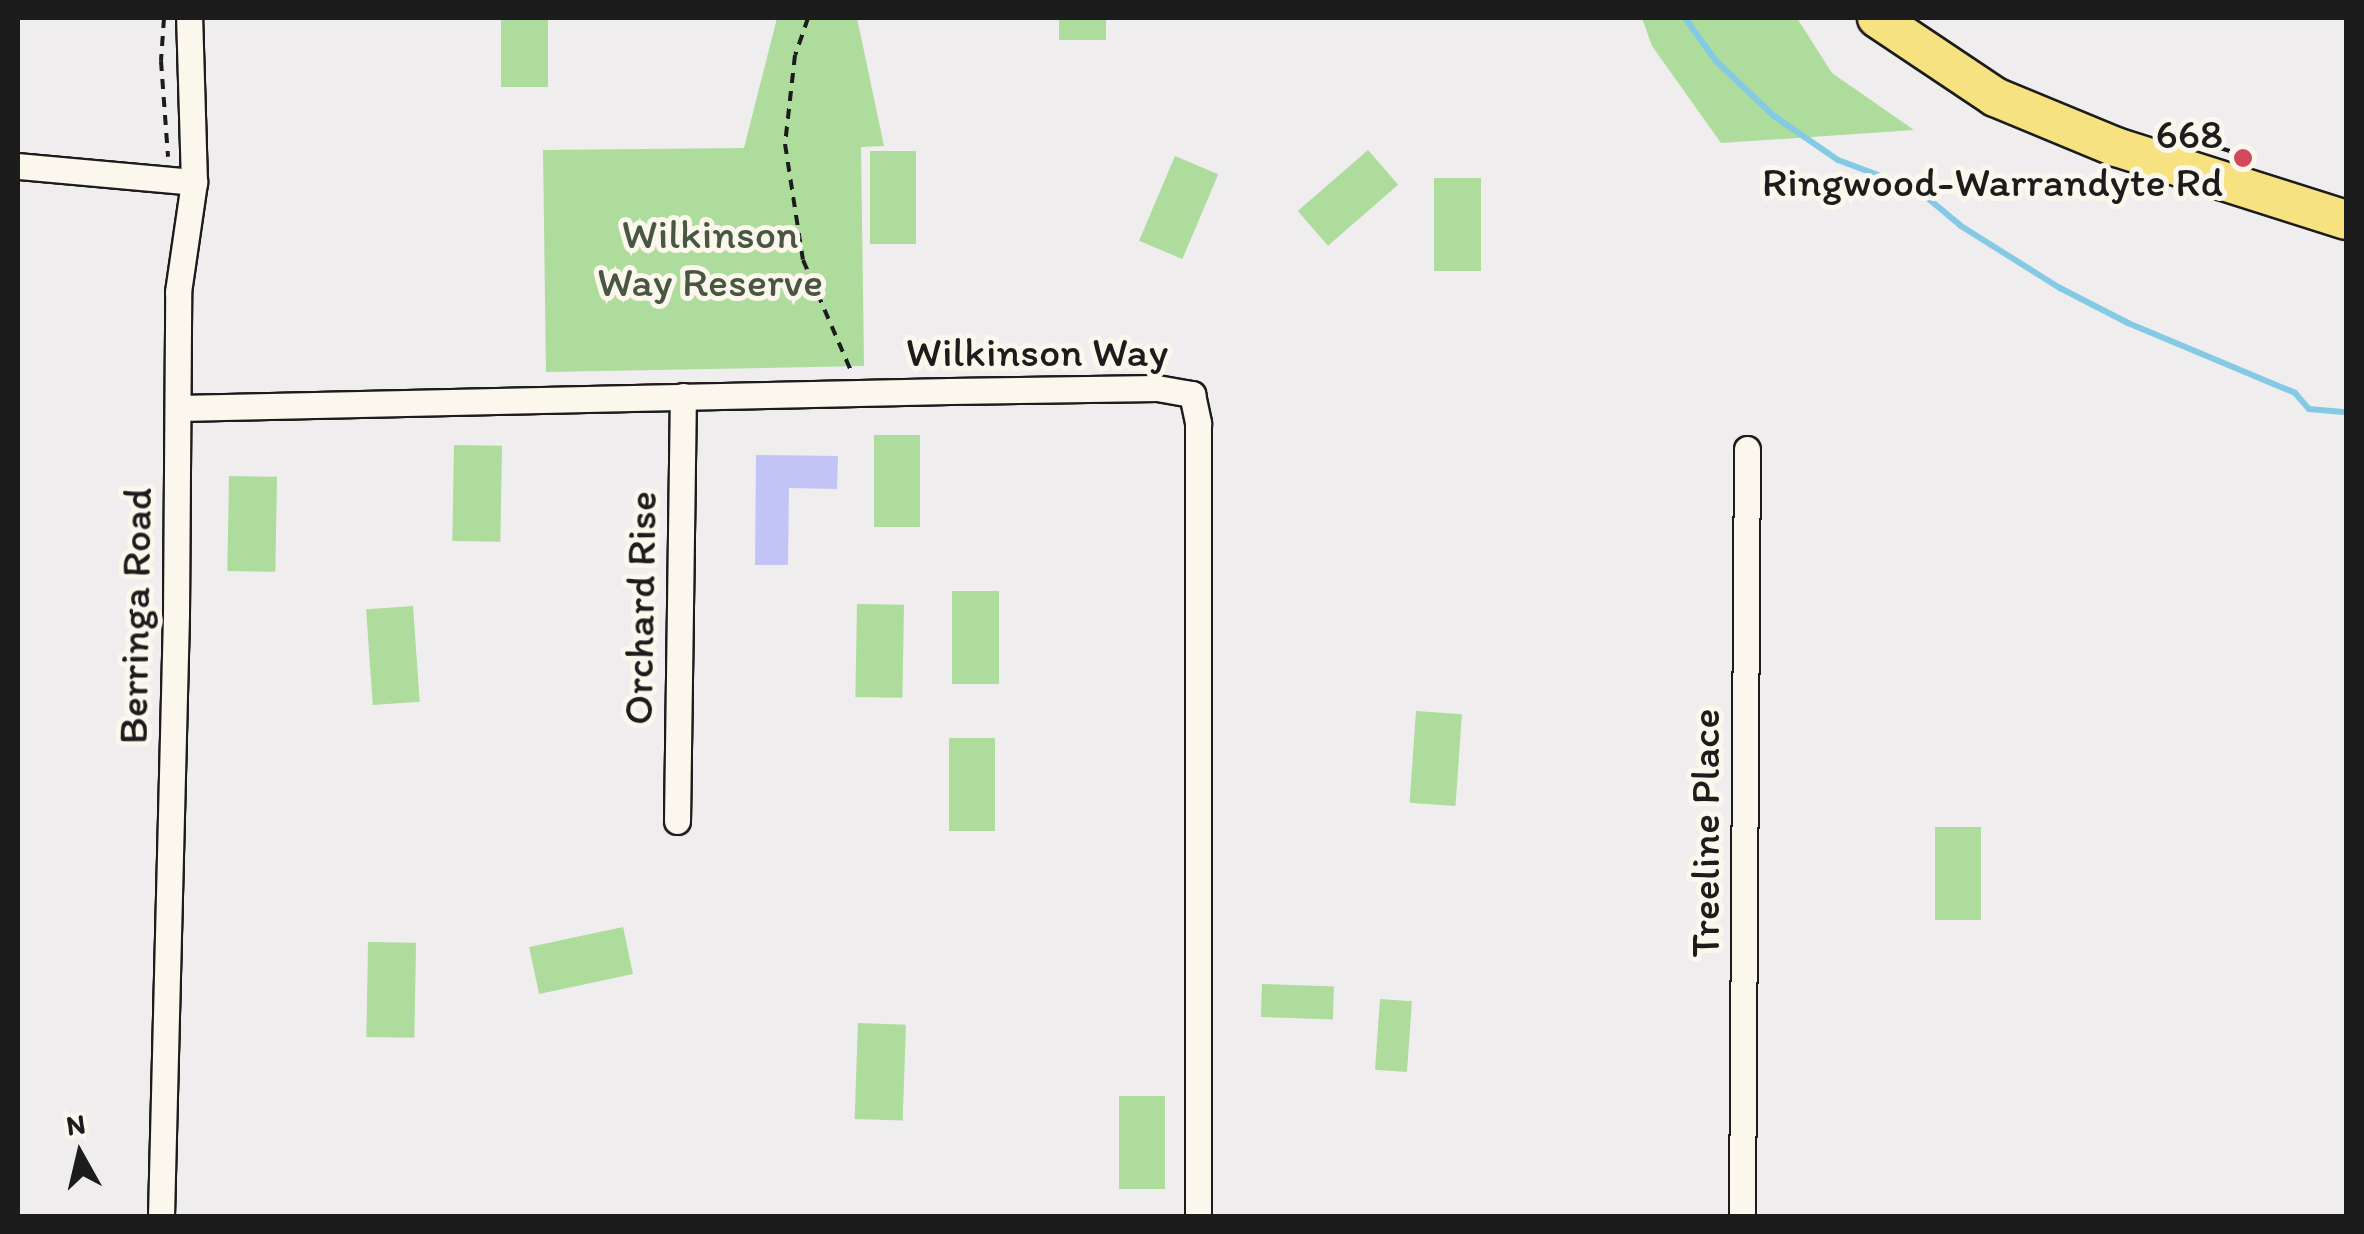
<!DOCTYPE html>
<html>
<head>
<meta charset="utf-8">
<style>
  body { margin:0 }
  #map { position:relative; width:2364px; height:1234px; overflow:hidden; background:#f0edee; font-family:Itim,sans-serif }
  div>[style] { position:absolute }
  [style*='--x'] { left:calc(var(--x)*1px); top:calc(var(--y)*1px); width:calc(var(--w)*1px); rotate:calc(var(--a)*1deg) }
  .green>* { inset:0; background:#addc9c; transform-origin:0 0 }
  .stream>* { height:6px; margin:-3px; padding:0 3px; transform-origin:3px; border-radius:3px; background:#84cae5 }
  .building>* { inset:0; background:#c3c4f6 }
  .path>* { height:4px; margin-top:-2px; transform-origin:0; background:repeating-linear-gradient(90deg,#1c1c1c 0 10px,transparent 0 18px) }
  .roads { filter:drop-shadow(2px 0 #1c1c1c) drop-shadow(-2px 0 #1c1c1c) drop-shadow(0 2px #1c1c1c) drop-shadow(0 -2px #1c1c1c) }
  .minor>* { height:25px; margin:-12.5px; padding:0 12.5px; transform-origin:12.5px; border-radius:12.5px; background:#fbf7ec }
  .primary>* { height:38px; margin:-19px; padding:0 19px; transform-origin:19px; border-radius:19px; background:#f6e281 }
  .dots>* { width:28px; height:28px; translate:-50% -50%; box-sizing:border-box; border:5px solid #fbf7ec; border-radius:50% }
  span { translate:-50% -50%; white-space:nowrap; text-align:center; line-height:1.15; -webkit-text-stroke:10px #fbf7ec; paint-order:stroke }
  .poi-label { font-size:42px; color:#1c1c1c }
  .right { translate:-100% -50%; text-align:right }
  .park-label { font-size:42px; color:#485642 }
  .street-label { font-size:42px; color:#1c1c1c }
  .frame { position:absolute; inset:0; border:20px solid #1c1c1c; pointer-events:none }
  .north { position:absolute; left:30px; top:1104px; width:100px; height:100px; -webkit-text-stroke:8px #fbf7ec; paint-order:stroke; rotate:352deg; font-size:28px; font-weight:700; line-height:40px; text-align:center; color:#1c1c1c }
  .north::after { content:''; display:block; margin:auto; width:35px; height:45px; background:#1c1c1c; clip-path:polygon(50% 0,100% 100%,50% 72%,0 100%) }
</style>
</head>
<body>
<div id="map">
  <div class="green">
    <i style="left:501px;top:18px;width:47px;height:69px"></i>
    <i style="clip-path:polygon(777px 18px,857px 18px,884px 146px,861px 147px,864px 366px,546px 372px,543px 150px,744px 148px)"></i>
    <i style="left:1059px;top:18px;width:47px;height:22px"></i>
    <i style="clip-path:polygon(1642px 18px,1797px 18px,1832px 73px,1914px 130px,1721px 143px,1652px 46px)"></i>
    <i style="left:1368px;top:150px;width:46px;height:93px;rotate:49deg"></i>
    <i style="left:870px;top:151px;width:46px;height:93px"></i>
    <i style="left:1175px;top:156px;width:47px;height:92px;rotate:23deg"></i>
    <i style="left:1434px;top:178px;width:47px;height:93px"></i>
    <i style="left:874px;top:435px;width:46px;height:92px"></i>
    <i style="left:454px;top:445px;width:48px;height:96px;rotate:1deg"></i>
    <i style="left:229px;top:476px;width:48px;height:95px;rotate:1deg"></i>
    <i style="left:952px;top:591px;width:47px;height:93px"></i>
    <i style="left:857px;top:604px;width:47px;height:93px;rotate:1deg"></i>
    <i style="left:413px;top:606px;width:96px;height:47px;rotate:86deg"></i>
    <i style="left:1416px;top:711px;width:46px;height:92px;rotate:4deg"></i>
    <i style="left:949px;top:738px;width:46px;height:93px"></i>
    <i style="left:1935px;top:827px;width:46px;height:93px"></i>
    <i style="left:623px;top:927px;width:48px;height:96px;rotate:78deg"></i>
    <i style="left:368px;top:942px;width:48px;height:95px;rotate:1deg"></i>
    <i style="left:1262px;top:984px;width:72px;height:33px;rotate:2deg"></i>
    <i style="left:1380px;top:999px;width:32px;height:71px;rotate:4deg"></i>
    <i style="left:858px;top:1023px;width:48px;height:96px;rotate:2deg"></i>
    <i style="left:1119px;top:1096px;width:46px;height:93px"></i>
  </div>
  <div class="stream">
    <i style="--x:1685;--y:18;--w:53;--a:54.2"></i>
    <i style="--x:1716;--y:61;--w:80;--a:43.5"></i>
    <i style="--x:1774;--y:116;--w:78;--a:34.5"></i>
    <i style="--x:1838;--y:160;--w:85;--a:20.6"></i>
    <i style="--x:1918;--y:190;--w:56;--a:39.9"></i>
    <i style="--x:1961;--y:226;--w:117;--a:32.1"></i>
    <i style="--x:2060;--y:288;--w:76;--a:27.2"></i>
    <i style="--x:2128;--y:323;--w:181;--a:22.7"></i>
    <i style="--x:2295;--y:393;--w:21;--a:49"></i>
    <i style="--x:2309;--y:409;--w:37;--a:5"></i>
  </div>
  <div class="building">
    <i style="clip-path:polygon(756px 455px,838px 456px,837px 489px,789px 488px,788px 565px,755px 565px)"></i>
  </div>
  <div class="path">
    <i style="--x:164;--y:18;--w:43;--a:94"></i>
    <i style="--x:161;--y:61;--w:96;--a:85.8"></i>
    <i style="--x:808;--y:18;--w:39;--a:109"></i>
    <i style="--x:795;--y:55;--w:90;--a:96.4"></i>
    <i style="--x:785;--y:144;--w:117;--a:81.2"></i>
    <i style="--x:803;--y:260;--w:123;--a:66.6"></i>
    <i style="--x:2220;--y:148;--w:30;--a:17"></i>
  </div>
  <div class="roads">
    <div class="minor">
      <i style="--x:18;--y:166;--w:177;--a:5.2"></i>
      <i style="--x:179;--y:408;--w:771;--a:-1.26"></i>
      <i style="--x:950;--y:391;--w:207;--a:-0.8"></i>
      <i style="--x:1157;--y:388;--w:36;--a:10"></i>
      <i style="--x:1192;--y:394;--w:30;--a:78"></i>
      <i style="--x:1198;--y:423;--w:793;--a:90"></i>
      <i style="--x:677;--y:821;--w:425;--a:-89.2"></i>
      <i style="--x:161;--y:1216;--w:601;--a:-88.57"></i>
      <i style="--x:176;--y:615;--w:323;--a:-89.6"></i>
      <i style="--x:178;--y:292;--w:111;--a:-81.7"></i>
      <i style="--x:194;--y:182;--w:164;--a:-91.7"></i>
      <i style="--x:1742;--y:1216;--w:767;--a:-89.63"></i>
    </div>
    <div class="primary">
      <i style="--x:1877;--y:18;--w:142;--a:33.8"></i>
      <i style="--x:1995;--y:97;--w:131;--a:22.5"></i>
      <i style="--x:2116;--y:147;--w:241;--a:17.6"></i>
    </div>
  </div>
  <div class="dots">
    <i style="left:2243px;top:158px;background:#d1495b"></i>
  </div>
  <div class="poi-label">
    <span class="right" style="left:2223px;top:158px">668<br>Ringwood-Warrandyte Rd</span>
  </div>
  <div class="park-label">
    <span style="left:710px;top:258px">Wilkinson<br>Way Reserve</span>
  </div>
  <div class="street-label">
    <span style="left:1037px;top:352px">Wilkinson Way</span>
    <span style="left:640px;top:608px;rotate:-89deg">Orchard Rise</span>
    <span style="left:135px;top:616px;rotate:-89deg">Berringa Road</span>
    <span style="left:1705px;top:833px;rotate:-90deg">Treeline Place</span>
  </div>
  <div class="frame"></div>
  <div class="north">N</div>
</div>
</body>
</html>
